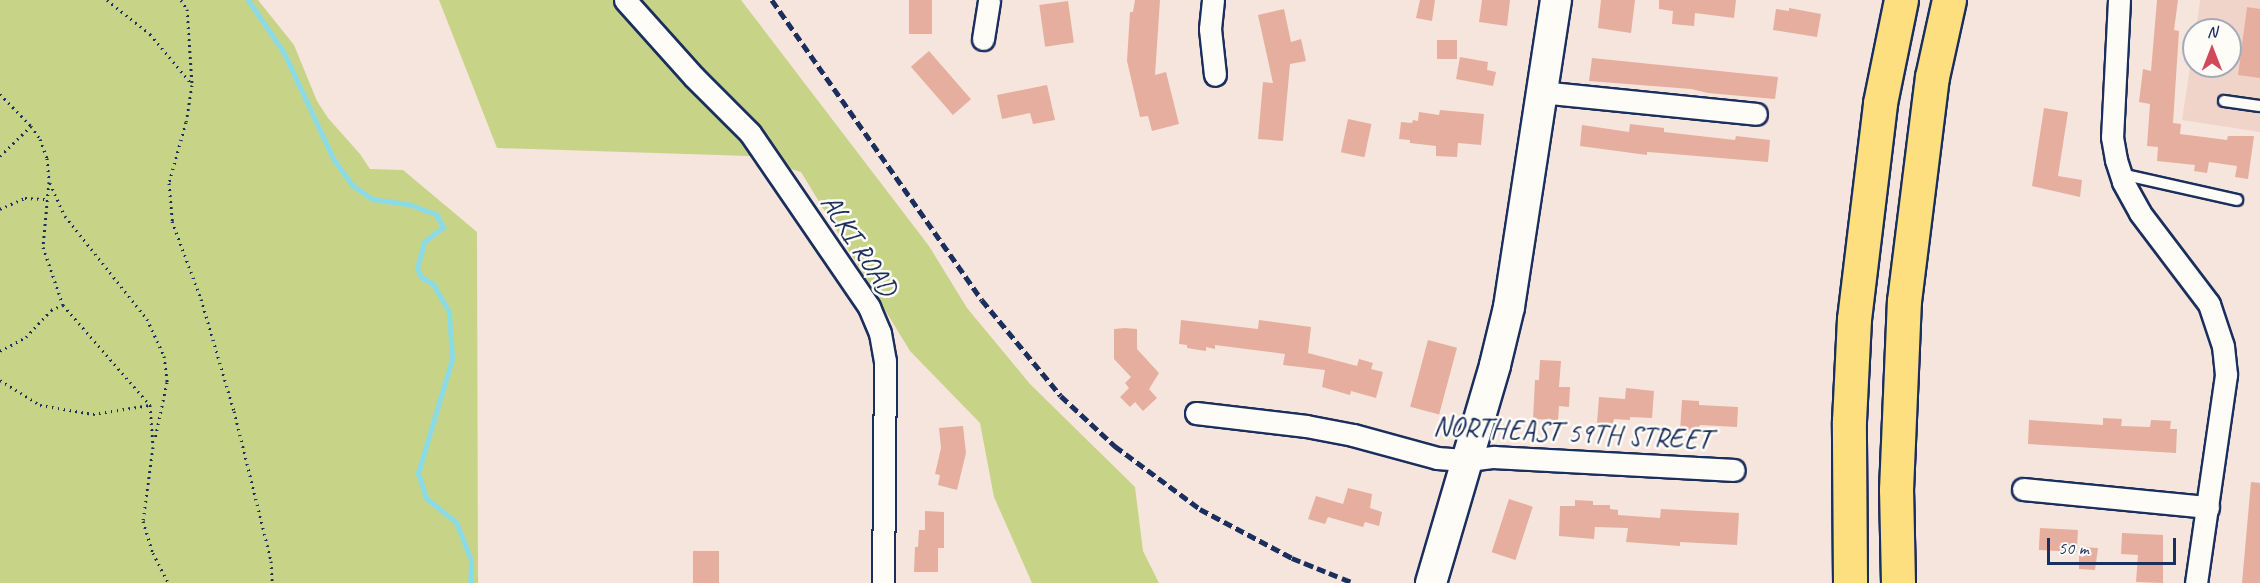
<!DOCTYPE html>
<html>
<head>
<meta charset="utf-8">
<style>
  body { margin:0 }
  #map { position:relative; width:2260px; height:583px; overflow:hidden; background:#f6e5dc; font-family:Caveat,sans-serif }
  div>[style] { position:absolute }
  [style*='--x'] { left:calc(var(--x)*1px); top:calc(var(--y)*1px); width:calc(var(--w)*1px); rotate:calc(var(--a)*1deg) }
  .built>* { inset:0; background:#f1d4c9 }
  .green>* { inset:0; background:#c7d487 }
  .stream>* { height:5px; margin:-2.5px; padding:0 2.5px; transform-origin:2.5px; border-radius:2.5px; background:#8bdbe7 }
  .building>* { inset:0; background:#e6ae9e; transform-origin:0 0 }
  .path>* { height:3px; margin-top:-1.5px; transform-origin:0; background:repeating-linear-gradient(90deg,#1b2f5e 0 1.5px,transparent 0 6px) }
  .roads { filter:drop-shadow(2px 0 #1b2f5e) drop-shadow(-2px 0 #1b2f5e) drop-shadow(0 2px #1b2f5e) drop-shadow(0 -2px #1b2f5e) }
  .lane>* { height:10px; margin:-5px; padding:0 5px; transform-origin:5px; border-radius:5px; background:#fdfcf7 }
  .street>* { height:21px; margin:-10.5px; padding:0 10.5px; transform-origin:10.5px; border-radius:10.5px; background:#fdfcf7 }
  .secondary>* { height:30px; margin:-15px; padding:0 15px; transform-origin:15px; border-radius:15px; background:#fdfcf7 }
  .highway>* { height:33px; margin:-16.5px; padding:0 16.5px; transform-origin:16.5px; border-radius:16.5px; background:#fddf80 }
  .rail>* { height:4.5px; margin-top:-2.25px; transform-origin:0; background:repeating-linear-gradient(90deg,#1b2f5e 0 9px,transparent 0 13.5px) }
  span { translate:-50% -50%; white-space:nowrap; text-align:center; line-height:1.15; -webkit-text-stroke:5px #fdfcf7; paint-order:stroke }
  .street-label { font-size:28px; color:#1b2f5e }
  .north { position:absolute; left:2182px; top:18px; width:60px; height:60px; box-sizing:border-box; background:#fdfcf7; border:2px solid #a3aaba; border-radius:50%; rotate:0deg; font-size:16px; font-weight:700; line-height:24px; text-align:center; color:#1b2f5e }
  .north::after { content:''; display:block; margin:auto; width:21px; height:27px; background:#d1495b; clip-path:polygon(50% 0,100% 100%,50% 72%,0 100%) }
  .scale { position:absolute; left:2047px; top:538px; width:129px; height:27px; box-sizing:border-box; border:3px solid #1b2f5e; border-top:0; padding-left:8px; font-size:18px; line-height:21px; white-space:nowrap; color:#1b2f5e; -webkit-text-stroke:4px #fdfcf7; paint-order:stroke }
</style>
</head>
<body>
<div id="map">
  <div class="built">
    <i style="clip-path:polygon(2200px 0,2260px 0,2260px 132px,2182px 120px,2194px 41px,2194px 66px,2230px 66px,2230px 30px,2196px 30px)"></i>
  </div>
  <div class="green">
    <i style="clip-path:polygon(0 0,258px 0,294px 45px,317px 101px,328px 118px,360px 154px,370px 169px,403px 170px,477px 232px,478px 583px,0 583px)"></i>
    <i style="clip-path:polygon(439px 0,741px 0,929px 246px,967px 308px,1030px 384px,1135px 487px,1143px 551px,1159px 583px,1032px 583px,994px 497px,980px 423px,910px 351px,801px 172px,749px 156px,497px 148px)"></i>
  </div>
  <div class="stream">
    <i style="--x:248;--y:0;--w:64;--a:55.8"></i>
    <i style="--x:284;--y:53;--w:118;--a:65"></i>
    <i style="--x:334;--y:160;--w:31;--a:54"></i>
    <i style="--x:352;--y:185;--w:24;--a:35"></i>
    <i style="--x:372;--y:199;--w:36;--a:8"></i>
    <i style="--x:408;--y:204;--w:30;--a:20"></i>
    <i style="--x:436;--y:214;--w:15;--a:62"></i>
    <i style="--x:443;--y:227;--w:24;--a:142"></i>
    <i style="--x:424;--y:242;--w:27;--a:105"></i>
    <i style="--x:417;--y:268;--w:10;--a:66"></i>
    <i style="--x:421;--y:277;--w:14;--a:30"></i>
    <i style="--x:433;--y:284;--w:32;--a:60"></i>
    <i style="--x:449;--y:312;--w:47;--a:86.3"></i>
    <i style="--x:452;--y:359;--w:119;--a:106.6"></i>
    <i style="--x:418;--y:473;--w:26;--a:72"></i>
    <i style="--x:426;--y:498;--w:38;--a:39"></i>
    <i style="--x:456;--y:522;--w:41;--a:68.5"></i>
    <i style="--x:471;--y:560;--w:23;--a:92"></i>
  </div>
  <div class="building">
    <i style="left:909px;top:0;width:23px;height:34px"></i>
    <i style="clip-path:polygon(1135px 0,1160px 0,1155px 75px,1166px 72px,1179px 124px,1152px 131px,1148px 116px,1140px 117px,1127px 61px,1130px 12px,1133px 12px)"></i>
    <i style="clip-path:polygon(1420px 0,1435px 0,1432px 21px,1416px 18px)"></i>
    <i style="clip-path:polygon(1482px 0,1510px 0,1507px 26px,1479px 22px)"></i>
    <i style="clip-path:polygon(1601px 0,1635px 0,1631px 33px,1598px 28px)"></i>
    <i style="clip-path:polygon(1659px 0,1736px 0,1734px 18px,1695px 13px,1694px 26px,1672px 24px,1673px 11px,1659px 9px)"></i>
    <i style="clip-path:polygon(2157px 0,2178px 0,2174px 30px,2179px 31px,2173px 123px,2181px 124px,2180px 134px,2227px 140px,2228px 136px,2254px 136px,2248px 179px,2235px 177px,2237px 166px,2209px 162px,2207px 173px,2194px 171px,2195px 165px,2157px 161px,2158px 147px,2147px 146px,2150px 104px,2139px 102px,2143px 69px,2151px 71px)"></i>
    <i style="left:1068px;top:1px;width:42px;height:29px;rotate:82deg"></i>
    <i style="clip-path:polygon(2247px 7px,2260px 9px,2260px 78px,2238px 75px)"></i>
    <i style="clip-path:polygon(1789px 8px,1821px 14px,1817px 37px,1773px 30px,1776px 9px,1789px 11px)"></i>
    <i style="clip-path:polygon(1284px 9px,1291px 42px,1301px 39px,1306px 61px,1290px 64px,1283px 141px,1258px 139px,1263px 82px,1273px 83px,1258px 15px)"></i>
    <i style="left:1437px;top:40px;width:20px;height:19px"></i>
    <i style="left:929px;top:51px;width:64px;height:24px;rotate:49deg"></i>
    <i style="clip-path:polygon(1460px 57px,1488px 62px,1487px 70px,1496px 72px,1493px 86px,1456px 79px)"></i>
    <i style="clip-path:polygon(1592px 58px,1778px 77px,1775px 99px,1708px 93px,1691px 89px,1589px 81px)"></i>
    <i style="clip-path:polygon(1047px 85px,1055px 120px,1033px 124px,1030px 113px,1002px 119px,997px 95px)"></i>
    <i style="clip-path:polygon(2044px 108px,2068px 112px,2058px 176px,2082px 180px,2080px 197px,2032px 186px)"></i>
    <i style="clip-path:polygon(1440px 110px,1484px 114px,1481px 145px,1458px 143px,1457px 157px,1436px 156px,1436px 146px,1410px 143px,1410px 140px,1399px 139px,1401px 122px,1412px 123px,1413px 120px,1418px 121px,1419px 112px,1439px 115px)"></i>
    <i style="left:1348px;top:119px;width:24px;height:34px;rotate:12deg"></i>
    <i style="clip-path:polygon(1630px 124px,1664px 128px,1664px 132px,1735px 140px,1736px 136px,1770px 140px,1768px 162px,1661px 153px,1647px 152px,1647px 155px,1580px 146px,1582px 125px,1629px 132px)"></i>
    <i style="clip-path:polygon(1181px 320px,1258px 329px,1259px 320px,1311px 327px,1308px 353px,1357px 366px,1359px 359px,1373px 363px,1371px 369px,1383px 372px,1376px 398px,1351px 391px,1350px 395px,1322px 387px,1325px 370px,1283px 365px,1285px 354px,1215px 345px,1215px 349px,1206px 347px,1206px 351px,1187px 348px,1187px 345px,1179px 344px)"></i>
    <i style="clip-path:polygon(1125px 328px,1137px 329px,1137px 349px,1159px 373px,1149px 389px,1157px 398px,1143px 411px,1135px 402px,1130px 407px,1120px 397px,1129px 388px,1125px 383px,1131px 377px,1114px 359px,1114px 329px)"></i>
    <i style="left:1428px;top:340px;width:30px;height:69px;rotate:15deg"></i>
    <i style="clip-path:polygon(1540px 360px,1561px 361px,1559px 387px,1570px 387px,1569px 407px,1559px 406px,1558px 420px,1533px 419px,1535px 380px,1539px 380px)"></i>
    <i style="clip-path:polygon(1626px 388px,1654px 391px,1652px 418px,1630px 417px,1630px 420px,1614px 419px,1613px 424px,1597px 423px,1599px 397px,1625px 399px)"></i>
    <i style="clip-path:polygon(1682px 400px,1699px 401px,1699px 405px,1738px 407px,1737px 427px,1700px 425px,1697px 432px,1680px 431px)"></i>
    <i style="clip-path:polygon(2103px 418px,2122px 419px,2121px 426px,2150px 427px,2151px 420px,2171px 421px,2170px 429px,2177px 429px,2176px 453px,2028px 444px,2029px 420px,2103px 425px)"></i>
    <i style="clip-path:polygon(963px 426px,966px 453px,957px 490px,938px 485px,940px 475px,935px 474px,941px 448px,939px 428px)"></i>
    <i style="clip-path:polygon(2251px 482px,2260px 483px,2260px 583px,2242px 583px)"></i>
    <i style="clip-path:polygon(1348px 488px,1372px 494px,1370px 508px,1382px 512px,1379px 526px,1365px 522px,1363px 527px,1328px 517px,1325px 524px,1308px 519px,1316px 496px,1343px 504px)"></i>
    <i style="left:1509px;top:499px;width:25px;height:56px;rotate:18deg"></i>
    <i style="clip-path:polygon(1575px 500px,1593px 501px,1593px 505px,1610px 505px,1610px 509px,1618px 510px,1618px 515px,1660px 518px,1661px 509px,1739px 513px,1737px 545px,1680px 542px,1680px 546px,1626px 542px,1628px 528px,1595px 527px,1594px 539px,1559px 536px,1560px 506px,1575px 506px)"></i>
    <i style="clip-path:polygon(925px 511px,944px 512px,944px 548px,938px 548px,938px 572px,914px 572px,915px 547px,918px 547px,919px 530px,925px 530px)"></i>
    <i style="left:2040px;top:528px;width:38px;height:22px;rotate:3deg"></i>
    <i style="clip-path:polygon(2122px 533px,2163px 535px,2163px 583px,2136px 582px,2138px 555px,2121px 554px)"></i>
    <i style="clip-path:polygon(2079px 547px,2098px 548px,2095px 570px,2079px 569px)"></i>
    <i style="left:693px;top:551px;width:26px;height:32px"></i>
  </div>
  <div class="path">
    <i style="--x:107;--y:0;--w:55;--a:38.3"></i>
    <i style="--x:150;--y:34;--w:64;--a:50.1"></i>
    <i style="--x:181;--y:0;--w:11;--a:56"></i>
    <i style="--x:187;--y:9;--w:76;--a:86.2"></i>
    <i style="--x:192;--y:85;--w:37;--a:99"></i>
    <i style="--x:186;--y:122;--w:63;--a:105.6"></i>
    <i style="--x:169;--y:183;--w:38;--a:85"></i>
    <i style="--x:172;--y:221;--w:83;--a:69.6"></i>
    <i style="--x:201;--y:299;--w:117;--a:73.6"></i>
    <i style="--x:234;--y:411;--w:154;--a:76.1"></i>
    <i style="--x:271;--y:561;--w:22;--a:87"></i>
    <i style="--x:0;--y:94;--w:45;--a:45.9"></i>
    <i style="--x:31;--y:126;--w:16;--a:55"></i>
    <i style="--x:40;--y:139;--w:20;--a:70"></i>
    <i style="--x:47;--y:158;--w:24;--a:85"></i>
    <i style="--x:49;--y:182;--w:65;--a:95.3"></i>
    <i style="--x:43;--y:247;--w:61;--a:71"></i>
    <i style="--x:63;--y:305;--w:133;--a:49"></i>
    <i style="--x:150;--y:405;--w:42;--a:85.9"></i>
    <i style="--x:153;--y:447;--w:75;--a:97.7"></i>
    <i style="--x:143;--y:521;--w:34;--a:73"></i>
    <i style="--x:153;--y:553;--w:34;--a:63"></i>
    <i style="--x:0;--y:156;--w:43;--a:-44.1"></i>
    <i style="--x:50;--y:183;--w:36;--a:66"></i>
    <i style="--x:65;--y:216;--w:132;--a:51.5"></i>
    <i style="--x:147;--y:319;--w:41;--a:65.3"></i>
    <i style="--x:164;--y:356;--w:26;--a:83"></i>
    <i style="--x:167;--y:382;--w:58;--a:101.9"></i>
    <i style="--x:0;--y:209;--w:27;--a:-24"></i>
    <i style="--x:25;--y:198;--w:22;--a:3"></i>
    <i style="--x:0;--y:351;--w:30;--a:-28"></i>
    <i style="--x:26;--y:337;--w:37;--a:-47"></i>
    <i style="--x:51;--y:310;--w:13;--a:-23"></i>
    <i style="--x:0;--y:380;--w:47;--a:32"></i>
    <i style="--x:40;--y:405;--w:54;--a:9.6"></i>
    <i style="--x:93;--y:414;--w:58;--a:-9"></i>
  </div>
  <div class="roads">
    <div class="lane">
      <i style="--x:2224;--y:101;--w:36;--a:8"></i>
      <i style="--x:2121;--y:174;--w:119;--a:12.6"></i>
    </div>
    <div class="street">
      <i style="--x:625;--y:0;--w:103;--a:48.1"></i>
      <i style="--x:694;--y:77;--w:79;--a:45"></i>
      <i style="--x:750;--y:133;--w:211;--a:55.6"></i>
      <i style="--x:869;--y:307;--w:28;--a:67"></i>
      <i style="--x:880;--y:333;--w:28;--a:80"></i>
      <i style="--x:885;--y:361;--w:222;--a:90.5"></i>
      <i style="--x:1213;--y:0;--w:29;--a:96"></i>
      <i style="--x:1210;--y:29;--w:46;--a:83.8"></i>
      <i style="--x:2119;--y:0;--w:137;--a:92.9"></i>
      <i style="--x:2112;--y:137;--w:23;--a:80"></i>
      <i style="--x:2116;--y:160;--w:23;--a:72"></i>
      <i style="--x:2123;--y:182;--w:35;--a:61"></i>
      <i style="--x:2140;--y:213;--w:114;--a:52.8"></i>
      <i style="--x:2209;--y:304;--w:44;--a:71.6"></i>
      <i style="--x:2223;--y:346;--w:29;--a:84"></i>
      <i style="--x:2226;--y:375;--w:210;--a:98.2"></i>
      <i style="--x:983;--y:39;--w:39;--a:-81"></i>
      <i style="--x:1541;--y:92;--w:216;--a:5.8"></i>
      <i style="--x:1196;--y:413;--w:111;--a:6.7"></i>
      <i style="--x:1306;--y:426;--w:48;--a:10.8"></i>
      <i style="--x:1353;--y:435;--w:87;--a:15.3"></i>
      <i style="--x:1437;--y:458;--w:31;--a:4"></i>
      <i style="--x:1468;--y:460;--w:26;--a:-7"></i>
      <i style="--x:1494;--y:457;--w:240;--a:3.1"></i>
      <i style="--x:2023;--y:489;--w:186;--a:5.6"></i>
    </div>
    <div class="secondary">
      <i style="--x:1431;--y:583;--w:227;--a:-73.6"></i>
      <i style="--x:1495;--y:365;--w:60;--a:-76.4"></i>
      <i style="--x:1509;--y:307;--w:311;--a:-81.3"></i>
    </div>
    <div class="highway">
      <i style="--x:1850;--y:583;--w:162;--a:-90.4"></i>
      <i style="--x:1849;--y:421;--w:102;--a:-87.2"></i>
      <i style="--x:1854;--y:319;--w:218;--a:-83.1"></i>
      <i style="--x:1880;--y:103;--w:105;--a:-78.5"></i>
      <i style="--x:1898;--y:583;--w:93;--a:-91.2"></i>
      <i style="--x:1896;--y:490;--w:189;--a:-87.6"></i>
      <i style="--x:1904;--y:301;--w:226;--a:-82.9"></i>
      <i style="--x:1932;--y:77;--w:79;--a:-77.6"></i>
    </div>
  </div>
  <div class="rail">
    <i style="--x:772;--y:0;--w:366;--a:55"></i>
    <i style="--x:982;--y:300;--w:124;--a:50.5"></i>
    <i style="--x:1061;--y:396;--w:74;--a:42.8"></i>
    <i style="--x:1115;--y:446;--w:106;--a:36.5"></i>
    <i style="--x:1200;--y:509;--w:104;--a:28"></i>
    <i style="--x:1292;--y:558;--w:67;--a:22"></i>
  </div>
  <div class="street-label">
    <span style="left:859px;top:245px;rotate:57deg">ALKI ROAD</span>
    <span style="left:1572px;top:433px;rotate:3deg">NORTHEAST 59TH STREET</span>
  </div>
  <div class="north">N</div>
  <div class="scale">50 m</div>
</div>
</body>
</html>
